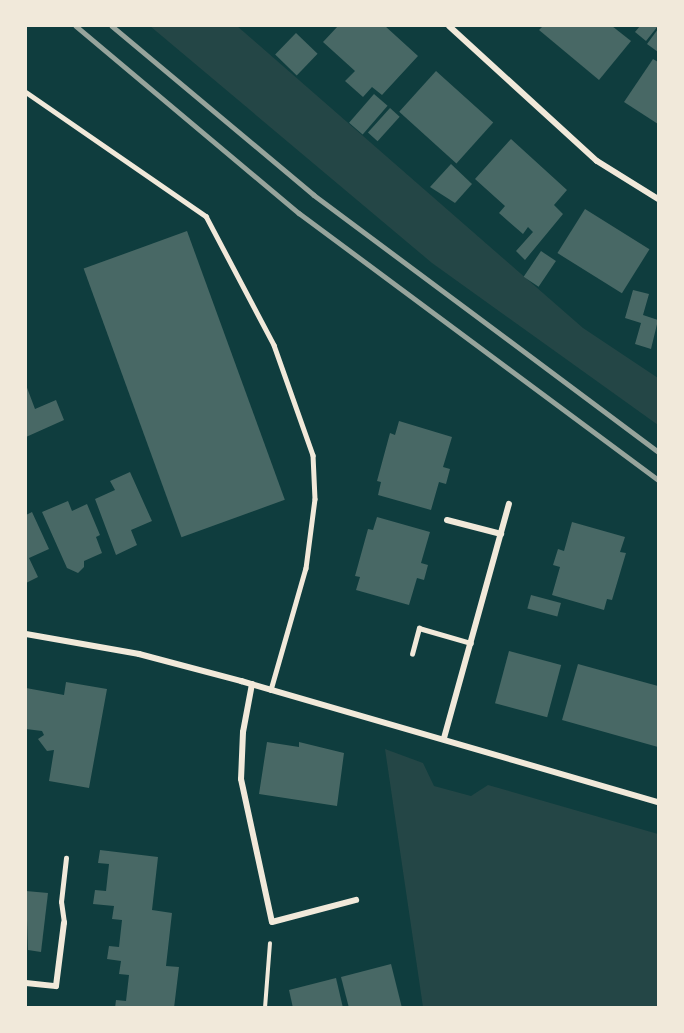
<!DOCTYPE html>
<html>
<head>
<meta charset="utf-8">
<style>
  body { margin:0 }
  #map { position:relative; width:684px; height:1033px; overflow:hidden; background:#0f3d3e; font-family:"Roboto Condensed",sans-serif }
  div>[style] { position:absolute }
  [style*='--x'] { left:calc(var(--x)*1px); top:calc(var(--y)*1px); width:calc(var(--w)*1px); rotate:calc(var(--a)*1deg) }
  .green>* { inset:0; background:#244646 }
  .building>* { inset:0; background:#486865; transform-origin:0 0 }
  .path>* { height:4px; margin:-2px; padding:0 2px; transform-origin:2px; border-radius:2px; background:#f1e9da }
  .service>* { height:4.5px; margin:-2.25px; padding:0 2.25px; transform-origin:2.25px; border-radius:2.25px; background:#f1e9da }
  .minor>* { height:6px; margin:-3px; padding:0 3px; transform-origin:3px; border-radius:3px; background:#f1e9da }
  .rail>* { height:4.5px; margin:-2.25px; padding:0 2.25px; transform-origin:2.25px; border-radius:2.25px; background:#97a49c }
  span { translate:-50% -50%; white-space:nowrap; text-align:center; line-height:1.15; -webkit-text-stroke:5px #f1e9da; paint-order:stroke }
  .frame { position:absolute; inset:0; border:27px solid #f1e9da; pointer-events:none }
</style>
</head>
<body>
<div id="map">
  <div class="green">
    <i style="clip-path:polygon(150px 26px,237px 26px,583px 328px,658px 378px,658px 425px,432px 263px)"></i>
    <i style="clip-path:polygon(385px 749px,423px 763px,434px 786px,471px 796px,488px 785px,658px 834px,658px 1007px,423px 1007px)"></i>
  </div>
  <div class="building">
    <i style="clip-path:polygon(338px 26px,385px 26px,418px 56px,382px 95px,372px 87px,363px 97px,345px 81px,355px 71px,323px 42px)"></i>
    <i style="clip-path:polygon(543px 26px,612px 26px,631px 41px,599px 80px,539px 30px)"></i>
    <i style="clip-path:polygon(640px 26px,658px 26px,646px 41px,635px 32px)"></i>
    <i style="clip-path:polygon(658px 29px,658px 52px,647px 44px)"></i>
    <i style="left:296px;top:33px;width:30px;height:30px;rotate:44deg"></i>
    <i style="clip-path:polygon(653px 59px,658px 62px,658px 124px,624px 102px)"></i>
    <i style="left:436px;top:71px;width:77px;height:55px;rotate:42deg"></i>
    <i style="left:374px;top:94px;width:18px;height:38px;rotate:41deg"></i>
    <i style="left:390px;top:108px;width:13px;height:33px;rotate:42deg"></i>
    <i style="clip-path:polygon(511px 139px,567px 190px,554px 205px,563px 214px,525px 260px,516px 251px,533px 232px,528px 227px,523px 234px,499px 213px,505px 206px,475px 179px)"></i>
    <i style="clip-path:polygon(451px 164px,472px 184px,455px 203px,430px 187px)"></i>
    <i style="left:585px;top:209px;width:76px;height:52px;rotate:32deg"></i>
    <i style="left:187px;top:231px;width:286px;height:110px;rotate:70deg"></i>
    <i style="left:541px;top:251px;width:18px;height:31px;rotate:34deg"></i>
    <i style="clip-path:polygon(633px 290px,649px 294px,643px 315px,658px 320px,651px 349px,635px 344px,641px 323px,625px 318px)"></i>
    <i style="clip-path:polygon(26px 385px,35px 409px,56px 400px,64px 420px,26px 437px)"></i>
    <i style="clip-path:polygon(399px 421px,452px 437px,443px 467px,450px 469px,446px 484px,439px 482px,431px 510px,378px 495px,381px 482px,377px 481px,390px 433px,395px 435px)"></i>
    <i style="clip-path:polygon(130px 472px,152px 521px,131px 530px,137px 545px,116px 555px,95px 499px,115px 490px,110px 481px)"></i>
    <i style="clip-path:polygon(68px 501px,72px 511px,87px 504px,100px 535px,96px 537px,102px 553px,84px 561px,84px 567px,78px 573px,67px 568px,42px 512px)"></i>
    <i style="clip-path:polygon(32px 512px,49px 549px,29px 558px,38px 577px,26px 583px,26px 515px)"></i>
    <i style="clip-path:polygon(377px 517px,430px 532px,421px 563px,428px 565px,424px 580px,417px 578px,409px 605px,356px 590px,360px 577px,355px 576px,368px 529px,373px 530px)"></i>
    <i style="clip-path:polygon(572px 522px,625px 537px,620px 552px,626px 553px,612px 600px,607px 599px,604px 610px,552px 595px,560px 567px,553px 565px,558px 549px,564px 551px)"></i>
    <i style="left:531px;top:595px;width:31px;height:14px;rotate:15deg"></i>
    <i style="left:509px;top:651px;width:54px;height:54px;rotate:15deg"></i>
    <i style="clip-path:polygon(578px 664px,658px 686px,658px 747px,562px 720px)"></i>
    <i style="clip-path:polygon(66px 682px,107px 689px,89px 788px,49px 781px,54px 750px,47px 751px,38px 739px,44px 735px,42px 731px,26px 729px,26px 688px,64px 695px)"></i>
    <i style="clip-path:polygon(267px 742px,299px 747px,299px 742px,344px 753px,337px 806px,259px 794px)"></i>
    <i style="clip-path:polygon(100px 850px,158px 857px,152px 910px,172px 913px,166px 966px,179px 967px,174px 1008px,115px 1008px,116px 1000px,126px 1001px,129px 975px,119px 974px,121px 961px,107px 959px,109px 946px,119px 947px,122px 920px,112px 919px,114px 906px,93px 904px,95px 890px,106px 891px,109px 864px,98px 863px)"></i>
    <i style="clip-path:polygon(26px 891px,48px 893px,41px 952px,28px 950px)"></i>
    <i style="clip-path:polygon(391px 964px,402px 1008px,349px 1008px,341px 977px)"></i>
    <i style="clip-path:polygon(336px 978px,343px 1008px,293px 1008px,289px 990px)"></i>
  </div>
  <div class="path">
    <i style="--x:265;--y:1008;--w:65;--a:-85.6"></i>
  </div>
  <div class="service">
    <i style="--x:26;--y:92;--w:219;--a:34.6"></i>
    <i style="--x:206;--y:216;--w:146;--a:62.2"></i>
    <i style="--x:274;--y:345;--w:117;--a:70.5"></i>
    <i style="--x:313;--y:455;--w:44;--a:87.4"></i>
    <i style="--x:315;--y:499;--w:70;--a:97.4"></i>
    <i style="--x:306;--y:568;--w:127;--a:106"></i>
    <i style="--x:412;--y:654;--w:27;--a:-75"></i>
    <i style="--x:419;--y:628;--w:54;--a:16.1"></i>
    <i style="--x:64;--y:923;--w:21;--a:-98"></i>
    <i style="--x:61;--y:902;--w:44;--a:-83.5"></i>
  </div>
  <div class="minor">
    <i style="--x:449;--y:26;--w:200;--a:42.4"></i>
    <i style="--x:597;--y:161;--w:72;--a:31.9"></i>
    <i style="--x:447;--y:520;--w:56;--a:14.5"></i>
    <i style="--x:26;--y:634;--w:115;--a:10"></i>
    <i style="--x:139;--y:654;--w:106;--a:14.8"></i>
    <i style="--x:241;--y:681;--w:434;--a:16.2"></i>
    <i style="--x:252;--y:684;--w:49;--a:100.6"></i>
    <i style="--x:243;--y:732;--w:47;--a:92.4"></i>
    <i style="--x:241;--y:779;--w:146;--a:77.8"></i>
    <i style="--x:272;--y:922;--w:87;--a:-14.7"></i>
    <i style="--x:444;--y:738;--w:243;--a:-74.5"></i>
    <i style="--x:26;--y:983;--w:30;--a:6"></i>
    <i style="--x:56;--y:986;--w:64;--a:-82.8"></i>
  </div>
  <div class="rail">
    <i style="--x:76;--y:26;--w:291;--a:40"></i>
    <i style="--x:299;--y:213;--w:447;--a:36.6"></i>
    <i style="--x:112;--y:26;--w:263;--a:39.9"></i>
    <i style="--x:314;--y:195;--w:429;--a:36.7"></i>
  </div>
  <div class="frame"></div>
</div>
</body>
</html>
